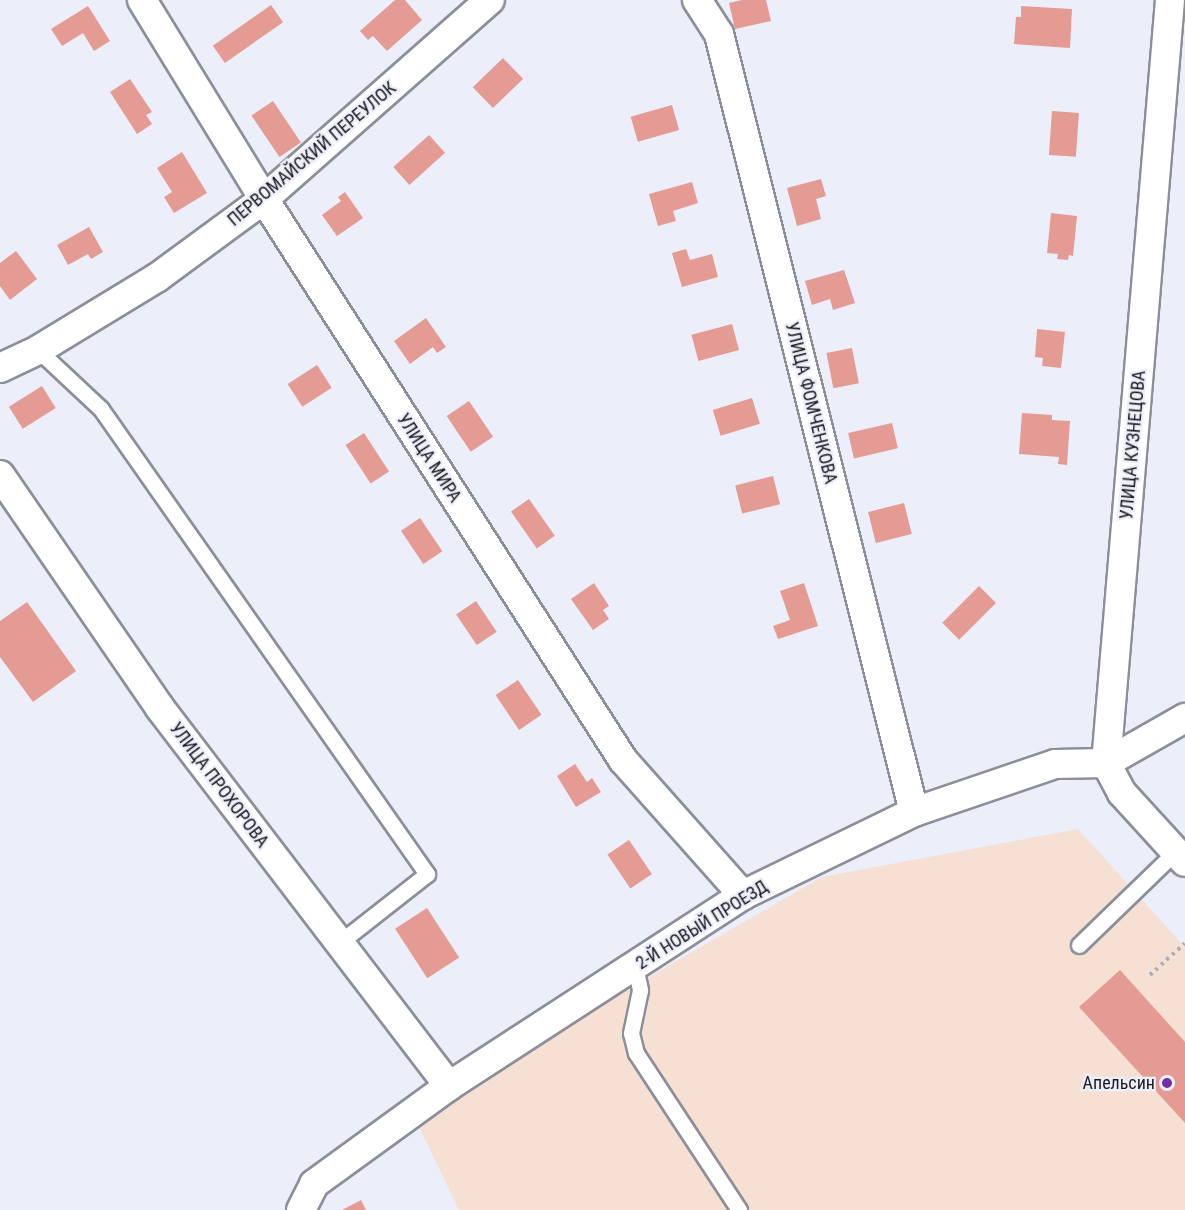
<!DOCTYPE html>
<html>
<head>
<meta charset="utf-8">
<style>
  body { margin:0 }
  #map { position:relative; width:1185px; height:1210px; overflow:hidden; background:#eceefa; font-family:"Roboto Condensed",sans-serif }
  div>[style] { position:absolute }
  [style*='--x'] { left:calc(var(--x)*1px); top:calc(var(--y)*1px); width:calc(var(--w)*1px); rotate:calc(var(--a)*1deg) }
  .industrial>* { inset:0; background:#f6e0d3 }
  .building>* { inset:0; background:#e49b93; transform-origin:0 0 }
  .path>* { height:4px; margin-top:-2px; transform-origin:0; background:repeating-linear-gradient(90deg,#acadb7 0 3px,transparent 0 7.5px) }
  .roads { filter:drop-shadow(2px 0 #8c8f99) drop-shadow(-2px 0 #8c8f99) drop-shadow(0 2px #8c8f99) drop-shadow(0 -2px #8c8f99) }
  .lane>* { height:15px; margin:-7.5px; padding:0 7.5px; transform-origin:7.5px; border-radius:7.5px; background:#fff }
  .street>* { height:28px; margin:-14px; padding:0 14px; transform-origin:14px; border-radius:14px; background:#fff }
  .dots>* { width:16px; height:16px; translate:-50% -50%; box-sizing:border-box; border:3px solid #eceefa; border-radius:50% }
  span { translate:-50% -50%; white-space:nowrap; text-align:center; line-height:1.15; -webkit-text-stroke:4.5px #eceefa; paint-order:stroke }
  .street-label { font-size:18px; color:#191a1e }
  .poi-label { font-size:18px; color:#191a1e }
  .right { translate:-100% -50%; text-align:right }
</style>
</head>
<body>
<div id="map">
  <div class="industrial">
    <i style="clip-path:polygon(1078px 829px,1185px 947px,1185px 1210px,459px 1210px,413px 1114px,822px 877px)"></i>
  </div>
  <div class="building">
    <i style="clip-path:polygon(395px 0,405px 0,422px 20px,387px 51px,373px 36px,368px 40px,360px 31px)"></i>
    <i style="clip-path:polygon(742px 0,766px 0,771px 21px,735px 29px,729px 3px)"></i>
    <i style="left:271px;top:5px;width:21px;height:71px;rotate:55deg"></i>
    <i style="clip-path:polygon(88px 6px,110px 41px,94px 51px,83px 33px,62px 46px,51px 29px)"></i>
    <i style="clip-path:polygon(1021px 6px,1072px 9px,1070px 48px,1014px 44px,1016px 17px,1021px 17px)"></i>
    <i style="left:503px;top:58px;width:29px;height:42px;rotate:46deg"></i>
    <i style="clip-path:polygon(130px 79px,152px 112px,146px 115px,152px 124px,137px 134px,110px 92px)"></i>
    <i style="left:273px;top:101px;width:50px;height:26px;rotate:56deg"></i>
    <i style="left:672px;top:105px;width:26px;height:43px;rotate:74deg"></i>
    <i style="left:1052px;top:111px;width:27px;height:44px;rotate:4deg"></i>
    <i style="left:429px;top:135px;width:24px;height:48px;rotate:48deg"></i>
    <i style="clip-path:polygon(182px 152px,207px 193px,174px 213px,164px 197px,172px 192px,157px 168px)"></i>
    <i style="clip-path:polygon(821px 179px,826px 196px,816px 199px,821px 219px,797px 226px,787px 188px)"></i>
    <i style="clip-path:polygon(692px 182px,698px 203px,673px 211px,676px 221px,658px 226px,649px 194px)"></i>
    <i style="clip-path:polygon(345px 192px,363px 218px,337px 236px,322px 215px,341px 201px,338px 197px)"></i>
    <i style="clip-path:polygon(1051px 213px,1077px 216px,1073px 256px,1069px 255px,1068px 260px,1057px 259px,1058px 254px,1047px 253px)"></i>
    <i style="clip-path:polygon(89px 227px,103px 252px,91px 259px,88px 254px,68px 265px,57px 245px)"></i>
    <i style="clip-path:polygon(686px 249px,690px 260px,712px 254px,718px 277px,682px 287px,672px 253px)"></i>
    <i style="clip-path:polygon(16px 251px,37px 279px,10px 300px,0 286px,0 263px)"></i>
    <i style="clip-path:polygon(844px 270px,855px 303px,833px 310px,830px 299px,812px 305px,805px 281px)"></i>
    <i style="clip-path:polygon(426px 318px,446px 347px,437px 353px,433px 347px,410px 364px,394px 341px)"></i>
    <i style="left:732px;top:324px;width:27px;height:42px;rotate:75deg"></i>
    <i style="clip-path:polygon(1037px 329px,1065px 332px,1061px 368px,1042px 366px,1043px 358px,1035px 357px)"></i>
    <i style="left:852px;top:348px;width:36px;height:26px;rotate:79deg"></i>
    <i style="left:317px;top:365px;width:27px;height:35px;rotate:57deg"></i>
    <i style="left:42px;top:386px;width:26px;height:39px;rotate:58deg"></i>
    <i style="left:752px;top:398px;width:27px;height:41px;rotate:73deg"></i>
    <i style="left:469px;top:401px;width:43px;height:27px;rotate:56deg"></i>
    <i style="clip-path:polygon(1022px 413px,1052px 415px,1052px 420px,1070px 421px,1067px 465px,1058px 464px,1059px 457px,1019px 454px)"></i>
    <i style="left:892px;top:423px;width:26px;height:45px;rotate:77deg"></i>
    <i style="left:364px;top:433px;width:46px;height:22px;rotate:57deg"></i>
    <i style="left:773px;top:476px;width:29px;height:39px;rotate:76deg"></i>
    <i style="left:529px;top:499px;width:45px;height:22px;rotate:55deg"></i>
    <i style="left:904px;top:503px;width:32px;height:37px;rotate:76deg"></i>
    <i style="left:420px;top:518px;width:40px;height:23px;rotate:56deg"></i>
    <i style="clip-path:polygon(594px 583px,609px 606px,603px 610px,609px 619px,593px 630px,571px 599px)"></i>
    <i style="clip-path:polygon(804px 583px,818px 626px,778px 639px,773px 626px,790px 620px,780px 591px)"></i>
    <i style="left:979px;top:586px;width:24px;height:52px;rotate:45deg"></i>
    <i style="left:476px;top:601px;width:37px;height:24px;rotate:56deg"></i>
    <i style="clip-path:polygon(27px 602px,76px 671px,33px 702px,0 657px,0 621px)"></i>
    <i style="left:518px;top:680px;width:42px;height:27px;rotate:56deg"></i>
    <i style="clip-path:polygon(575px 764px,587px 782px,592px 778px,601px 792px,576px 807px,557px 776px)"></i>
    <i style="left:629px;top:840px;width:41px;height:26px;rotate:56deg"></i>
    <i style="left:427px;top:908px;width:59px;height:38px;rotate:57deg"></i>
    <i style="clip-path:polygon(1120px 970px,1185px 1042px,1185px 1123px,1079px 1007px)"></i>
    <i style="clip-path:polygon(361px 1200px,366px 1210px,342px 1210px)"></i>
  </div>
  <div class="path">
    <i style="--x:1150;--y:975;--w:47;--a:-42.4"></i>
  </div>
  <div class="roads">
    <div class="lane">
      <i style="--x:38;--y:350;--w:86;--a:43.1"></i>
      <i style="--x:101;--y:409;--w:568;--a:54.97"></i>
      <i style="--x:427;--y:874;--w:112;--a:141.9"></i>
      <i style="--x:1079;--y:945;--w:135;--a:-44.1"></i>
      <i style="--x:635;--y:966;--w:25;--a:78"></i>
      <i style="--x:640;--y:990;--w:44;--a:101.8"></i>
      <i style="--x:631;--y:1033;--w:21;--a:76"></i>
      <i style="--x:636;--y:1053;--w:188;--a:56.7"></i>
    </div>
    <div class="street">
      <i style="--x:142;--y:0;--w:233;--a:58.5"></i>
      <i style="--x:264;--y:199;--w:666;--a:57.38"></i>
      <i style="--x:623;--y:760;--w:181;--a:48.4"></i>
      <i style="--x:697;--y:0;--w:40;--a:57.1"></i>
      <i style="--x:719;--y:34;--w:802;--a:75.93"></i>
      <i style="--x:1170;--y:0;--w:766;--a:94.79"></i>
      <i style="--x:1106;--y:763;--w:34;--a:62"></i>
      <i style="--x:1122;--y:793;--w:93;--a:47.6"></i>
      <i style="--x:0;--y:368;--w:42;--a:-25.3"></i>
      <i style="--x:38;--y:350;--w:140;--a:-31.3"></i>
      <i style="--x:158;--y:277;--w:132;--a:-36.3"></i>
      <i style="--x:264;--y:199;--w:301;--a:-41.4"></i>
      <i style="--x:0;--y:475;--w:283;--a:55.5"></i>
      <i style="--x:160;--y:708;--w:476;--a:52.6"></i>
      <i style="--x:301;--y:1210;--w:29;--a:-63"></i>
      <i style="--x:314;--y:1184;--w:167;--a:-36"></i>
      <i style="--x:449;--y:1086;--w:351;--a:-33"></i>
      <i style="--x:743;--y:895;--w:190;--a:-25.9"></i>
      <i style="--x:914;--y:812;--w:149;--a:-18.8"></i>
      <i style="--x:1055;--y:764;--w:51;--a:-1.1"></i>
      <i style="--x:1106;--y:763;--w:91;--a:-29.7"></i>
    </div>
  </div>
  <div class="dots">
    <i style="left:1167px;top:1083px;background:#722ea2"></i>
  </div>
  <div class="street-label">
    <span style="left:312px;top:154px;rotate:-40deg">ПЕРВОМАЙСКИЙ ПЕРЕУЛОК</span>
    <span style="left:811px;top:403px;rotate:76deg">УЛИЦА ФОМЧЕНКОВА</span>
    <span style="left:1133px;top:445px;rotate:-85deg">УЛИЦА КУЗНЕЦОВА</span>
    <span style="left:429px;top:458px;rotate:57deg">УЛИЦА МИРА</span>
    <span style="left:219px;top:785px;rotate:53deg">УЛИЦА ПРОХОРОВА</span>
    <span style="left:702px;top:925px;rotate:-32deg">2-Й НОВЫЙ ПРОЕЗД</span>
  </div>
  <div class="poi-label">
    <span class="right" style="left:1155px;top:1083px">Апельсин</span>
  </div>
</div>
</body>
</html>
